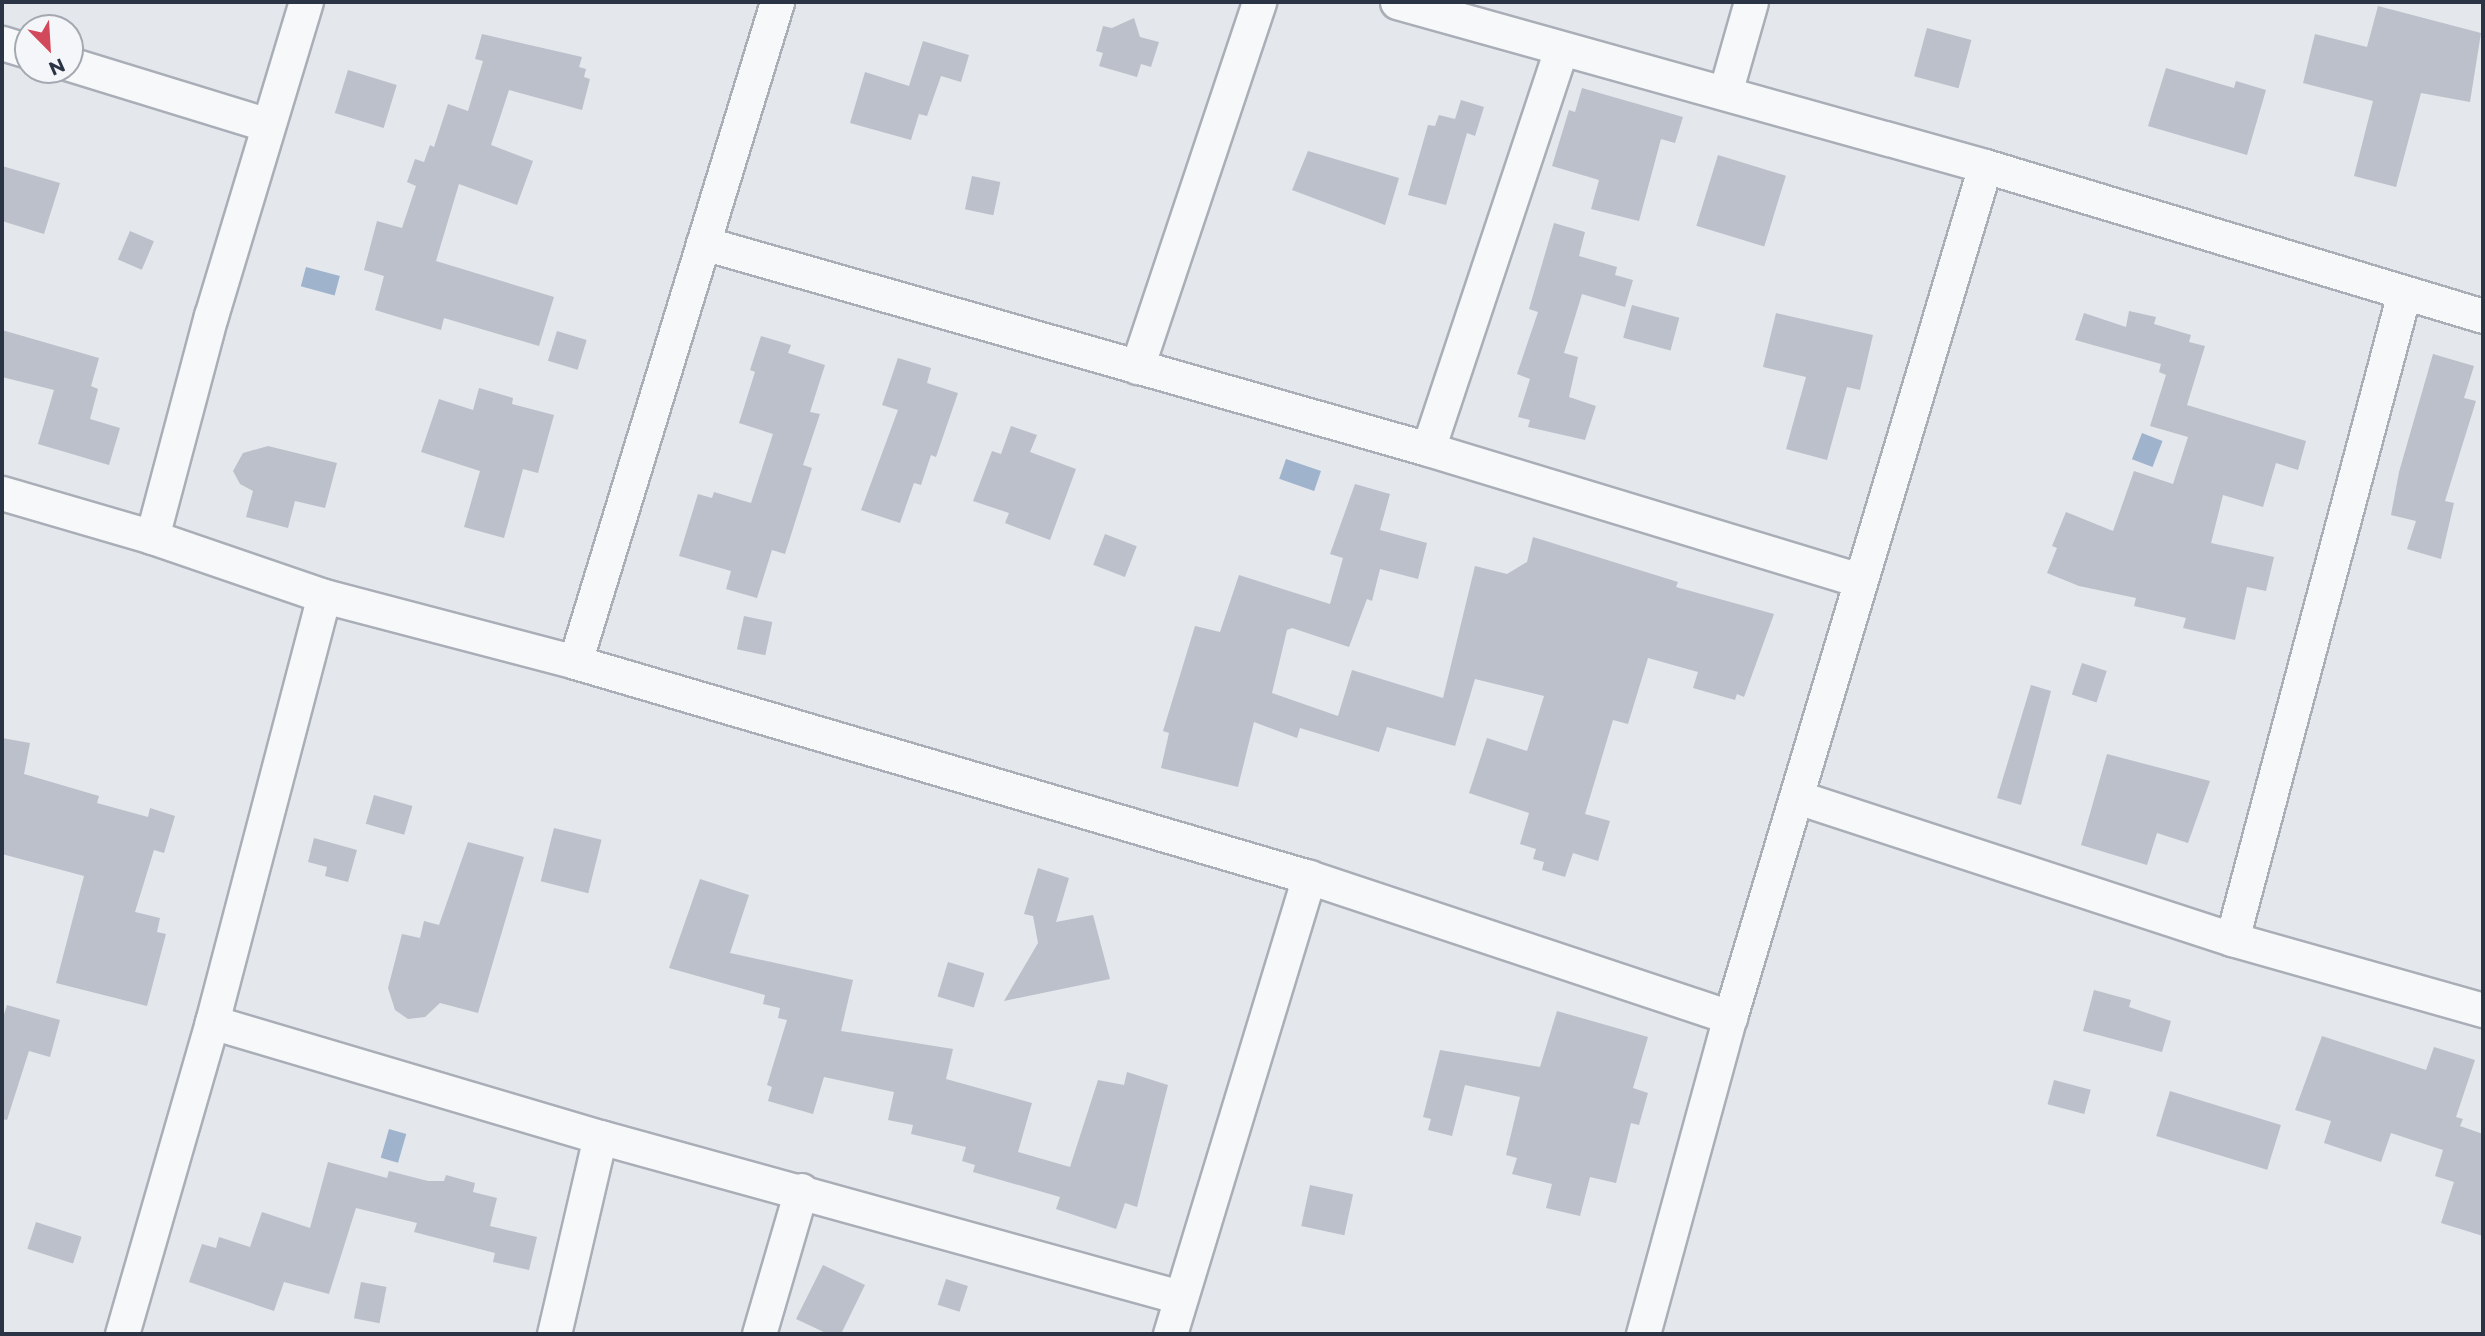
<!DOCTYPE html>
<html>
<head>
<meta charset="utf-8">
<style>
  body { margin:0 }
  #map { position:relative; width:2485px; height:1336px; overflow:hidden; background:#e4e7ec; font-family:Montserrat,sans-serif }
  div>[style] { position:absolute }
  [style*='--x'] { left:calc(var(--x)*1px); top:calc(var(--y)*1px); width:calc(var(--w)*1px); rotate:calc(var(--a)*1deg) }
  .water>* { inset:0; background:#9fb4cc; transform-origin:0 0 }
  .building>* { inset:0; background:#bbc0ca; transform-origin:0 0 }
  .roads { filter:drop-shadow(2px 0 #a9aeb7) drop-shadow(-2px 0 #a9aeb7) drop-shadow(0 2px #a9aeb7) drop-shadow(0 -2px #a9aeb7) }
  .minor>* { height:33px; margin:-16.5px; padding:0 16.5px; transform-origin:16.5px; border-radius:16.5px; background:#f7f8fa }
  span { translate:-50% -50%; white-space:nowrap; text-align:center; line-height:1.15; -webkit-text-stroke:5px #f4f6f9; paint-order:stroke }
  .frame { position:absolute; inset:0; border:4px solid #2b3445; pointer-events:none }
  .north { position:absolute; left:14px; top:14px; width:70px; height:70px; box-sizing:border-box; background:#f4f6f9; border:2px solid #a4a8b1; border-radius:50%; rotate:156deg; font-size:19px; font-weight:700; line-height:28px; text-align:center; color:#2b3445 }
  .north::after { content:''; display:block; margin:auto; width:24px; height:32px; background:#d1495b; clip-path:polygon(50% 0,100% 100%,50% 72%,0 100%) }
</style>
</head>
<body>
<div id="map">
  <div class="water">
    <i style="left:306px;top:267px;width:35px;height:20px;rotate:15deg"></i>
    <i style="left:2142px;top:433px;width:22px;height:28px;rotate:21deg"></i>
    <i style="left:1286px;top:459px;width:37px;height:21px;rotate:19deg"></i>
    <i style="left:389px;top:1129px;width:18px;height:30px;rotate:16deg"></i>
  </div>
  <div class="building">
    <i style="clip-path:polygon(2378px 6px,2481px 33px,2470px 102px,2421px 93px,2396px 187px,2354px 176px,2373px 101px,2303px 83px,2315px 34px,2367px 47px)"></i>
    <i style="clip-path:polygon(1134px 18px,1140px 37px,1159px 42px,1151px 67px,1141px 64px,1137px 77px,1099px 66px,1103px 53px,1096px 51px,1103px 26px,1112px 28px)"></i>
    <i style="left:1927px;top:28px;width:46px;height:50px;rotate:15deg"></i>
    <i style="clip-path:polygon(482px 34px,582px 57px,579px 67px,586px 69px,584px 77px,590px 79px,582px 110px,509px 90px,491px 145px,533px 161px,517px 205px,459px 184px,436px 261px,554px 297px,539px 346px,444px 318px,441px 330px,375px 310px,384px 276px,364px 270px,377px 221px,402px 228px,416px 186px,407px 182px,415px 159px,424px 162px,430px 145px,434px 147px,448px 104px,468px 111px,483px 61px,475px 59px)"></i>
    <i style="clip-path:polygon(923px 41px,969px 55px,961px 82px,941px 76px,927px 116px,919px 114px,911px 140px,850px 123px,865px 72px,909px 86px)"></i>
    <i style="clip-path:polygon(2166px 68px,2234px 88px,2236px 81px,2266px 90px,2247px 155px,2148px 126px)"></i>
    <i style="left:348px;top:70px;width:51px;height:45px;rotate:17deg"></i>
    <i style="clip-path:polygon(1582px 88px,1683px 117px,1675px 143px,1661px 139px,1639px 221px,1591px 209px,1599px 180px,1552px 166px,1569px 110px,1575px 112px)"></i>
    <i style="clip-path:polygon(1461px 100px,1484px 107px,1475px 136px,1467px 133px,1446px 205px,1408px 195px,1428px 125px,1435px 126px,1439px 115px,1455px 119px)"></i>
    <i style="clip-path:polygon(1308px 151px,1399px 178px,1385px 225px,1292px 190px)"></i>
    <i style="left:1718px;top:155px;width:71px;height:74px;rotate:17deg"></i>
    <i style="clip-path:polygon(2px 166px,60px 183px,44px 234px,2px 221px)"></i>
    <i style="left:972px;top:176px;width:29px;height:34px;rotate:12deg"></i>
    <i style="clip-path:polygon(1554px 223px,1585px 232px,1579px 256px,1617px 267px,1615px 275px,1633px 280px,1625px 307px,1582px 294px,1564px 353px,1578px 357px,1569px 397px,1596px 406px,1585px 440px,1528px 427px,1530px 420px,1518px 417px,1530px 379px,1517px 374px,1538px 312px,1529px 309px)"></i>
    <i style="left:130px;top:231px;width:26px;height:31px;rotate:23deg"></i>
    <i style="left:1632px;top:305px;width:49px;height:34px;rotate:15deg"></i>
    <i style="clip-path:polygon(2129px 311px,2156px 317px,2154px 324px,2191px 335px,2189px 342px,2205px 346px,2187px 405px,2306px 441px,2298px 470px,2276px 463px,2263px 507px,2223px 495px,2211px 543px,2274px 557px,2266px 591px,2247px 587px,2235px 640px,2183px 628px,2186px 618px,2134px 606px,2136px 598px,2079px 586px,2047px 573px,2057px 548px,2052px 546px,2066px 512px,2113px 531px,2134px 471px,2173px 484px,2188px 437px,2150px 426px,2166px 375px,2159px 372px,2161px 364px,2075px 340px,2084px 313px,2126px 327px)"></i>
    <i style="clip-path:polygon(1776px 313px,1873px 335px,1860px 390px,1847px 387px,1827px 460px,1786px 449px,1806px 377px,1763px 367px)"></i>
    <i style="clip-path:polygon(2px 330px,99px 358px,91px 386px,98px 389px,90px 419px,120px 428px,109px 465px,38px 444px,54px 390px,2px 377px)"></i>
    <i style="left:557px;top:331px;width:31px;height:31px;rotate:17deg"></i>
    <i style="clip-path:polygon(761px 336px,791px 345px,788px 353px,825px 365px,810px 412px,820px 414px,803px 465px,812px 468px,785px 554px,772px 550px,757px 598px,726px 589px,731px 571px,679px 556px,698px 494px,712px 498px,714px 492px,751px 503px,773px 434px,739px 423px,755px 372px,750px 370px)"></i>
    <i style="clip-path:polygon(2433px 354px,2474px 366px,2464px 398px,2476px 401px,2445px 501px,2454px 503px,2441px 559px,2407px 549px,2416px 521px,2391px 515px,2399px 472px)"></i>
    <i style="clip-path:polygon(898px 358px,931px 368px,927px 383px,958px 393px,936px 457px,931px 455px,921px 485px,914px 483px,900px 523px,861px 510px,898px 410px,882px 405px)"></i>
    <i style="clip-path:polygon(479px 388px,513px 398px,512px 404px,554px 415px,538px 473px,523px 469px,504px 538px,464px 527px,480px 471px,421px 452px,439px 399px,473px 410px)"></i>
    <i style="clip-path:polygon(1011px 426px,1037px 435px,1030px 452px,1076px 469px,1050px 540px,1005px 523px,1009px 513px,973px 501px,992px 451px,1001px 454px)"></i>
    <i style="clip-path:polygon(268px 446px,337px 463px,325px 508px,295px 501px,288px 528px,246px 517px,253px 491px,240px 484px,233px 471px,243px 453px)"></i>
    <i style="clip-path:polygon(1355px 484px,1390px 494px,1380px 530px,1427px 543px,1418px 579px,1380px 569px,1372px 601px,1367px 599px,1349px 647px,1292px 628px,1287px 630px,1272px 693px,1338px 716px,1352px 670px,1443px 698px,1475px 566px,1507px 574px,1527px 562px,1533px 537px,1678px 582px,1676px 587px,1774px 614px,1744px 697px,1737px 694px,1735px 700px,1693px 688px,1698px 672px,1648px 658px,1628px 724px,1613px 720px,1585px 814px,1610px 821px,1598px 861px,1573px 853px,1565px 877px,1542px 870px,1544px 862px,1533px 859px,1536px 849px,1520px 844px,1529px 813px,1469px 793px,1487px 738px,1527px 751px,1544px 696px,1475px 679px,1455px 746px,1387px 727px,1379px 752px,1300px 728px,1297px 738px,1254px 722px,1238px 787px,1161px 768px,1169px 733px,1163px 731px,1195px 626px,1220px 632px,1239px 575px,1330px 604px,1343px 558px,1330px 554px)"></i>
    <i style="left:1105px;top:534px;width:34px;height:33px;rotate:21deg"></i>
    <i style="left:744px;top:616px;width:29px;height:34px;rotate:12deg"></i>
    <i style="left:2082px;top:663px;width:26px;height:33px;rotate:18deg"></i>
    <i style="clip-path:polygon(2031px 685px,2051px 691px,2021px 805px,1997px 798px)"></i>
    <i style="clip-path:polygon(2px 738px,30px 743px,24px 774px,99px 796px,97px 803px,148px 817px,150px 808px,175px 816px,164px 853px,154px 850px,135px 912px,160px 918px,157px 932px,166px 934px,147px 1006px,56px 983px,84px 876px,2px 854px)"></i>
    <i style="clip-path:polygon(2107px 754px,2210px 781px,2188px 843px,2157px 833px,2147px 865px,2081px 845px)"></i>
    <i style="left:374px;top:795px;width:40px;height:30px;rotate:16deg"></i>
    <i style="left:554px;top:828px;width:49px;height:55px;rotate:14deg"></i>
    <i style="clip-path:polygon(314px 838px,357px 850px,348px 882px,325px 876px,327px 867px,308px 862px)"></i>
    <i style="clip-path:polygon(468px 842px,524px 857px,478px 1013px,440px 1003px,425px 1017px,408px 1019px,395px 1010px,388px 988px,402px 934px,420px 938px,424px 921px,439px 925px)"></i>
    <i style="clip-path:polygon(1038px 868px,1069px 878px,1056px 922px,1093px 915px,1110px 979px,1004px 1001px,1038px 943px,1033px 916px,1024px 914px)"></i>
    <i style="clip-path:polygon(700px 879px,749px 895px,730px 953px,853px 980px,841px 1031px,953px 1049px,946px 1079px,1032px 1103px,1018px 1152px,1070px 1167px,1098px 1080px,1124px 1085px,1127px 1072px,1168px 1085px,1137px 1207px,1125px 1203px,1116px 1229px,1056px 1209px,1060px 1197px,973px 1172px,975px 1165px,962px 1161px,966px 1147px,911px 1134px,913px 1125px,888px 1120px,894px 1092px,824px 1077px,813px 1114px,768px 1101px,772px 1087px,767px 1085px,787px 1020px,778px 1018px,780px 1008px,763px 1004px,765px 995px,669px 968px)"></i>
    <i style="left:948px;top:962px;width:38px;height:36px;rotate:17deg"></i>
    <i style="clip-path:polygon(2094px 990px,2131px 1000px,2129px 1007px,2171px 1021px,2162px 1052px,2083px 1031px)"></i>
    <i style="clip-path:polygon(7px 1005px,60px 1020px,50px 1057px,29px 1051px,7px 1120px,2px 1119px,2px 1021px)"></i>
    <i style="clip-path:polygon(1557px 1011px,1648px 1037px,1633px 1088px,1648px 1093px,1639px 1125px,1631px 1123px,1616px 1183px,1590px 1177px,1580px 1216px,1546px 1208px,1552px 1184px,1512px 1174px,1517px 1158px,1506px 1155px,1520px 1097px,1465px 1085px,1452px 1136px,1428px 1130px,1431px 1119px,1423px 1117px,1440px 1050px,1540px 1067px)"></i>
    <i style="clip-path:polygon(2322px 1036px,2426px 1070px,2434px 1047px,2475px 1060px,2456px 1117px,2463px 1119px,2460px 1126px,2483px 1134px,2483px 1236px,2441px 1223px,2454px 1182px,2435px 1176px,2443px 1150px,2391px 1133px,2381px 1162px,2324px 1143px,2331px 1121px,2295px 1110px)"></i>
    <i style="left:2054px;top:1080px;width:38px;height:25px;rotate:15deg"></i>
    <i style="left:2170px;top:1091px;width:116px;height:47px;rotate:17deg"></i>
    <i style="clip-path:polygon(328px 1162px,387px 1178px,389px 1171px,428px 1181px,444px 1181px,446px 1175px,475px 1183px,473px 1192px,497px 1198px,490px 1226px,537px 1237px,529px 1270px,493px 1262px,495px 1253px,414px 1232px,417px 1223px,356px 1208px,329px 1294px,284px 1282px,274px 1311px,189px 1282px,202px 1244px,216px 1248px,219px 1237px,250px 1247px,262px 1212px,310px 1228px)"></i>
    <i style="left:1310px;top:1185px;width:44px;height:42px;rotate:12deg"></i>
    <i style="left:36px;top:1222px;width:48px;height:28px;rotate:18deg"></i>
    <i style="clip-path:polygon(823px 1265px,865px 1285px,841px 1334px,828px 1334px,796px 1319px)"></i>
    <i style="left:946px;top:1279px;width:23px;height:27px;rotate:18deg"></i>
    <i style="left:361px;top:1282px;width:26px;height:37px;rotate:11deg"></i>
  </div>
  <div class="roads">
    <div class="minor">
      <i style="--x:1397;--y:2;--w:610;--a:15.58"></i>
      <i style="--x:1985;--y:166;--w:520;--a:16.76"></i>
      <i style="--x:2;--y:43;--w:27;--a:17"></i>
      <i style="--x:70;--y:64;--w:207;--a:17.1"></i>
      <i style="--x:1725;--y:93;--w:95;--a:-74.1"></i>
      <i style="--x:703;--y:243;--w:754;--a:15.86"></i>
      <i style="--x:1428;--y:449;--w:450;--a:16.9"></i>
      <i style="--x:1137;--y:367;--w:385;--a:-71.5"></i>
      <i style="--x:1428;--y:449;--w:422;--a:-71.6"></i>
      <i style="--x:2;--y:493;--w:156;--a:16.3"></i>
      <i style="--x:152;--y:537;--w:182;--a:18.9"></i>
      <i style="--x:324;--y:596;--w:260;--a:14.7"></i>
      <i style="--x:575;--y:662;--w:765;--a:16.33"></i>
      <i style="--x:1309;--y:877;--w:444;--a:18.4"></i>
      <i style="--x:152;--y:537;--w:229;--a:-75.1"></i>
      <i style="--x:211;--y:316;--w:328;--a:-73.2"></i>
      <i style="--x:575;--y:662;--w:690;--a:-72.98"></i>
      <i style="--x:1797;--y:797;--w:458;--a:18.1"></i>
      <i style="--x:2232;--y:939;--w:261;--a:15.8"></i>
      <i style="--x:2232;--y:939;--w:669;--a:-75.09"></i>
      <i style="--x:212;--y:1022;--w:405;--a:16.5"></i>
      <i style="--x:600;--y:1137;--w:602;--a:15.42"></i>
      <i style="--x:122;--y:1334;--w:325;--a:-73.9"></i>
      <i style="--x:212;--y:1022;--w:440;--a:-75.3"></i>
      <i style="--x:554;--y:1334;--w:202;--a:-76.9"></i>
      <i style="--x:759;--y:1334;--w:150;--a:-73.7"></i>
      <i style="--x:1170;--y:1334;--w:478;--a:-73.1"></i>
      <i style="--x:1643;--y:1334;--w:329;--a:-74.7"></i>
      <i style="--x:1730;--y:1017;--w:888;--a:-73.32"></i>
    </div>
  </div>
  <div class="frame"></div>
  <div class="north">N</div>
</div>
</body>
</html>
